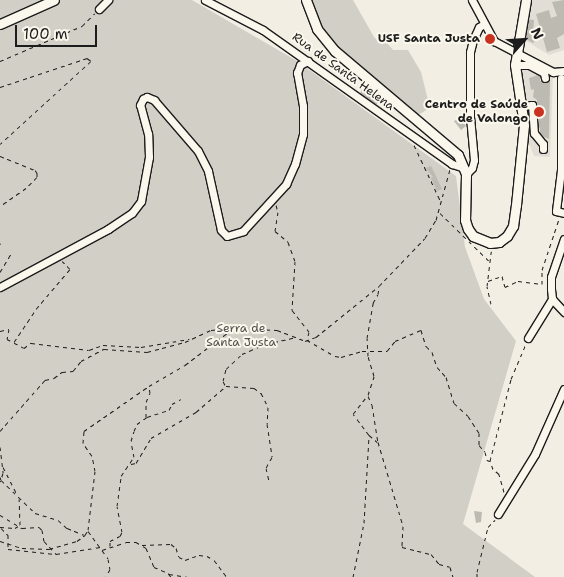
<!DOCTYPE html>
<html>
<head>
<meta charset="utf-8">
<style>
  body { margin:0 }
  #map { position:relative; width:564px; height:577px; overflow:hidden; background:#f2eee4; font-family:"Shantell Sans",sans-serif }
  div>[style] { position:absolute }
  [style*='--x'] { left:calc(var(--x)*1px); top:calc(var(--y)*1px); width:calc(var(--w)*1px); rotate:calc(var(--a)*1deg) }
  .built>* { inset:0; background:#e2ded5 }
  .green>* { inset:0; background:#d2cfc6 }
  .building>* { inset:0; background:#bdbab1 }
  .path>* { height:1px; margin-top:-0.5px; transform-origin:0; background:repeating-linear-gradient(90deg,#1c1c1c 0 4px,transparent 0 8px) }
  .roads { filter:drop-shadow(1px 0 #1c1c1c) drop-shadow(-1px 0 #1c1c1c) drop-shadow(0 1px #1c1c1c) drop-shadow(0 -1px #1c1c1c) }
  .minor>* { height:7px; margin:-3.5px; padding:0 3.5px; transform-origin:3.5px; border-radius:3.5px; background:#fbf7ec }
  .major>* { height:9px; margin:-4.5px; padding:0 4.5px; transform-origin:4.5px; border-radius:4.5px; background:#fbf7ec }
  .dots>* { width:14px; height:14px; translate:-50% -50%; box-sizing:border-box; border:2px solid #fbf7ec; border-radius:50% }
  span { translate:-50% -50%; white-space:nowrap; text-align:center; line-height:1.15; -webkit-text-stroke:4px #fbf7ec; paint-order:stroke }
  .poi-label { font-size:12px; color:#1c1c1c; font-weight:700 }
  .right { translate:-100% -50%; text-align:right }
  .street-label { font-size:12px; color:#1c1c1c }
  .park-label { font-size:12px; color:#53524f }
  .north { position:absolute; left:499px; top:15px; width:50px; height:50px; -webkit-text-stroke:4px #fbf7ec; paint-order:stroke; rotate:64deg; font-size:14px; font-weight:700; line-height:20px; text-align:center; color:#1c1c1c }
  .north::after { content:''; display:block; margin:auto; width:18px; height:22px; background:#1c1c1c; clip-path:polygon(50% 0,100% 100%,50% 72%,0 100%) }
  .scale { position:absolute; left:15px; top:25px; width:82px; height:22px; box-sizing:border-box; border:2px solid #1c1c1c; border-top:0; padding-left:6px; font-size:15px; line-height:18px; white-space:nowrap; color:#1c1c1c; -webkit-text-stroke:4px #fbf7ec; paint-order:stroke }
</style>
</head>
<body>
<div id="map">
  <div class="built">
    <i style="clip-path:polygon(530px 0,564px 0,564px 50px,549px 55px,523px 39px)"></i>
    <i style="clip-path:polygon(521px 58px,553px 74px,550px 157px,534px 156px,530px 146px,527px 146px,528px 123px,522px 81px)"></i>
  </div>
  <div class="green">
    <i style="clip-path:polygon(0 0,192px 0,297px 61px,456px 176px,465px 247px,484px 299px,516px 341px,463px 524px,535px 577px,0 577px)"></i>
    <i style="clip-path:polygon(309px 0,353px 0,374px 37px,379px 42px,387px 43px,393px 50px,408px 50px,421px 72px,430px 108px,418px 115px,337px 47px,316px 21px)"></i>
  </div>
  <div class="building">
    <i style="clip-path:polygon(564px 0,564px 34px,557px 38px,560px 48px,547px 52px,536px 14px,549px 10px,551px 18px,557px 16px,552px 2px)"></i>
    <i style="clip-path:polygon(527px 19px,534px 20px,533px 35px,537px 38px,533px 43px,524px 38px)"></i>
    <i style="clip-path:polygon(541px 74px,540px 81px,550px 82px,549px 139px,540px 135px,540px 128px,536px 125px,537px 100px,533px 97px,534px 89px,531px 90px,529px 78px)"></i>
    <i style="clip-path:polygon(360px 85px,380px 99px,376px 105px,360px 93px,362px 91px,358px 88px)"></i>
    <i style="clip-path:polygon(460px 118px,466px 126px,461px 130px,454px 121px)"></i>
    <i style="clip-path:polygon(431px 166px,442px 189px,437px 191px,431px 178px,433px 177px,426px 168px)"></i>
    <i style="clip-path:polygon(474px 511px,482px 512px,481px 522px,476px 523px)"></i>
  </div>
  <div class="path">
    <i style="--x:0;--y:61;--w:89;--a:-23.1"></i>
    <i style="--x:82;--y:26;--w:18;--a:-45"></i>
    <i style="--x:0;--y:87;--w:92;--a:-18.4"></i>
    <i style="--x:87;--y:58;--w:5;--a:37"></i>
    <i style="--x:91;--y:61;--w:123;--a:137.6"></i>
    <i style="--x:414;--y:145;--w:63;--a:64.7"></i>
    <i style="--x:0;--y:156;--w:38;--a:22"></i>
    <i style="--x:35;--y:170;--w:4;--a:56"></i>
    <i style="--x:37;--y:173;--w:4;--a:90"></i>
    <i style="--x:37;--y:177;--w:16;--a:135"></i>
    <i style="--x:26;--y:188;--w:32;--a:145"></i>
    <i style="--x:276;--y:205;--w:7;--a:74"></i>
    <i style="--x:278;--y:212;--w:19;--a:99"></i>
    <i style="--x:275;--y:231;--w:17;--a:40"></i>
    <i style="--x:288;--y:242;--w:20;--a:70"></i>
    <i style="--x:295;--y:261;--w:49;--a:93.5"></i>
    <i style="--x:292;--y:310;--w:28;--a:52"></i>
    <i style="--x:309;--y:332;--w:8;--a:104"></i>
    <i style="--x:307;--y:340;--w:32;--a:30"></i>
    <i style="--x:335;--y:356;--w:6;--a:9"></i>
    <i style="--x:341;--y:357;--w:22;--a:-16"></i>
    <i style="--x:362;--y:351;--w:25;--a:0"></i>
    <i style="--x:387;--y:351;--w:13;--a:-51"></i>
    <i style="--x:395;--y:341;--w:28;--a:-23"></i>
    <i style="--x:421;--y:330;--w:17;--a:73"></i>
    <i style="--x:426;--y:346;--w:8;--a:45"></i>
    <i style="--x:432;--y:352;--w:16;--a:72"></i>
    <i style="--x:437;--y:367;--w:13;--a:48"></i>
    <i style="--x:446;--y:377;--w:27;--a:73"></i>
    <i style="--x:454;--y:403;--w:19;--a:43"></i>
    <i style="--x:468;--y:416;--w:20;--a:57"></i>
    <i style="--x:479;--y:433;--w:12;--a:90"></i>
    <i style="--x:479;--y:445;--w:9;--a:49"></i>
    <i style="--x:485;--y:452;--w:8;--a:76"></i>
    <i style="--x:487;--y:460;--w:3;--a:18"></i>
    <i style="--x:440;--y:213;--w:71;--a:44.4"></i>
    <i style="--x:0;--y:244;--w:1;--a:-45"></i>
    <i style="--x:0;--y:272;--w:23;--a:-59"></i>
    <i style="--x:488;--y:281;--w:15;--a:-20"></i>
    <i style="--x:502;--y:276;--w:11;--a:75"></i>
    <i style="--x:505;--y:287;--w:14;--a:-25"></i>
    <i style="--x:518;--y:281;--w:24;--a:7"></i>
    <i style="--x:542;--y:284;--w:14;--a:-90"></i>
    <i style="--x:542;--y:270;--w:54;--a:-71.6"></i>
    <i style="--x:491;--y:304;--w:18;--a:-103"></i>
    <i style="--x:487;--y:286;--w:35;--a:-83"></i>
    <i style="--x:0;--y:331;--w:9;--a:-13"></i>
    <i style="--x:9;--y:329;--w:10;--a:101"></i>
    <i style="--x:7;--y:339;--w:19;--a:28"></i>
    <i style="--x:24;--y:348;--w:9;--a:-36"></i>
    <i style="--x:31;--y:343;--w:58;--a:6.9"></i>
    <i style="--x:89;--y:350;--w:15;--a:-20"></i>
    <i style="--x:103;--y:345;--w:38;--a:3"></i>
    <i style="--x:141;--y:347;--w:49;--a:-9.5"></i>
    <i style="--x:14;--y:342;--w:40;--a:-56"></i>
    <i style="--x:36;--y:309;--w:52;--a:-49.6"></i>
    <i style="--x:70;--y:269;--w:11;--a:-135"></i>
    <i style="--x:225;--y:385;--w:4;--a:-117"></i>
    <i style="--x:223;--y:381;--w:12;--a:-76"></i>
    <i style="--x:226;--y:369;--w:22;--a:-43"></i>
    <i style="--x:242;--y:354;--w:26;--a:-23"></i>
    <i style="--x:266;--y:344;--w:28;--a:-13"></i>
    <i style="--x:368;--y:396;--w:10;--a:66"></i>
    <i style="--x:372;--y:405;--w:37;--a:81"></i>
    <i style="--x:378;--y:442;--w:88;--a:73.4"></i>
    <i style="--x:403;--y:526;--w:21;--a:93"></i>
    <i style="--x:402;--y:547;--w:30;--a:14"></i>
    <i style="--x:431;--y:554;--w:13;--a:51"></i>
    <i style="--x:439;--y:564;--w:11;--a:15"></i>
    <i style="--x:450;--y:567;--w:10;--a:73"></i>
    <i style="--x:146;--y:417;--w:15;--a:-90"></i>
    <i style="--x:146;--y:402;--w:10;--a:-66"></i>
    <i style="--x:150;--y:393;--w:6;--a:-99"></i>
    <i style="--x:0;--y:431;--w:68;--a:-48.6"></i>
    <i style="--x:45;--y:380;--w:9;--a:-13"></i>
    <i style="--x:54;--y:378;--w:10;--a:-37"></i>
    <i style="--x:62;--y:372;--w:11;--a:-5"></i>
    <i style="--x:73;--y:371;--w:13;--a:-51"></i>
    <i style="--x:81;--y:361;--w:26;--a:-28"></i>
    <i style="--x:104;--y:349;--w:43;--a:4"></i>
    <i style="--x:147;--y:352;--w:39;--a:-15"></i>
    <i style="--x:185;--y:342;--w:29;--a:-25"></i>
    <i style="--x:211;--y:330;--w:22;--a:-5"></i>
    <i style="--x:369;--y:435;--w:11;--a:41"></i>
    <i style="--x:0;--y:447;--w:26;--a:83"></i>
    <i style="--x:3;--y:473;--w:9;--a:108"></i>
    <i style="--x:131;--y:464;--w:5;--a:-11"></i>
    <i style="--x:136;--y:463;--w:29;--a:-59"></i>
    <i style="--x:151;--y:438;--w:52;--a:-30"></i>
    <i style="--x:196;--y:412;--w:40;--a:-41"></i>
    <i style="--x:226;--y:386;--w:28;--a:4"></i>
    <i style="--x:254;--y:388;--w:9;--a:36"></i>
    <i style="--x:261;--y:393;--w:16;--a:63"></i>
    <i style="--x:268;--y:407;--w:17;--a:93"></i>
    <i style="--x:267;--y:424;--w:33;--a:81"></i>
    <i style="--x:272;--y:457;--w:13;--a:119"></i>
    <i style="--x:266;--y:468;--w:13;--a:77"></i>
    <i style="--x:3;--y:467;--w:29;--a:63"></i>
    <i style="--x:0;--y:477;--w:3;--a:72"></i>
    <i style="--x:1;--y:480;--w:47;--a:44.1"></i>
    <i style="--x:35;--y:513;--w:24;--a:17"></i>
    <i style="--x:58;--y:520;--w:12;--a:42"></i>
    <i style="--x:67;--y:528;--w:18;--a:22"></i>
    <i style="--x:504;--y:492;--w:19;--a:-106"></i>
    <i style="--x:499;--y:474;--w:8;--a:-140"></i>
    <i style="--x:493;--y:469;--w:9;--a:-111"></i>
    <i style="--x:490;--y:461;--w:85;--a:-75.6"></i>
    <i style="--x:511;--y:379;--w:39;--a:-67"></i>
    <i style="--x:0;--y:515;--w:26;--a:31"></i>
    <i style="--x:22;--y:528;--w:17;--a:-3"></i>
    <i style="--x:39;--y:527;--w:4;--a:45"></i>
    <i style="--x:42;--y:530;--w:11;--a:80"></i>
    <i style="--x:44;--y:541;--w:18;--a:47"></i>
    <i style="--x:56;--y:554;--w:45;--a:-9"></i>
    <i style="--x:0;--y:527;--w:15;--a:4"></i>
    <i style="--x:15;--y:528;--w:6;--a:-31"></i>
    <i style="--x:20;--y:525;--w:26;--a:-92"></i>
    <i style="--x:1;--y:528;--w:10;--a:45"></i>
    <i style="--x:8;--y:535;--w:14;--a:90"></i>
    <i style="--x:8;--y:549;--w:47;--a:6.1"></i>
    <i style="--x:88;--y:531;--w:34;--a:54"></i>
    <i style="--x:108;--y:559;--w:10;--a:79"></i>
    <i style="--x:110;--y:569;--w:9;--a:117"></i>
    <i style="--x:0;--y:541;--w:23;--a:18"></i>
    <i style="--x:22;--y:548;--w:27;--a:2"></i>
    <i style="--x:49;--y:549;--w:29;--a:-16"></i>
    <i style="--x:77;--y:541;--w:10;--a:-37"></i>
    <i style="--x:85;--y:535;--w:6;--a:-59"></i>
    <i style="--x:88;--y:530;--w:59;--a:-83.2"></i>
    <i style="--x:95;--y:471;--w:15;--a:-101"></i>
    <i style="--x:92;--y:456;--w:16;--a:-125"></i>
    <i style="--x:83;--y:443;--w:12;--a:-85"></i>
    <i style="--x:84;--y:431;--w:79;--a:-34.7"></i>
    <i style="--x:149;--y:386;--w:42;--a:-30.3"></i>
    <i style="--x:185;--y:365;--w:61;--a:-37.1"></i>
    <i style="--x:234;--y:328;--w:43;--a:2.7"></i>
    <i style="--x:277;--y:330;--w:30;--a:21"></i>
    <i style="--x:305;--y:341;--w:12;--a:-20"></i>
    <i style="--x:316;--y:337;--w:81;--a:-39"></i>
    <i style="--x:379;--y:286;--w:66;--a:-46.2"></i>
    <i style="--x:425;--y:238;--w:21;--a:-59"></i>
    <i style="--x:436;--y:220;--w:53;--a:-74.6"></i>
    <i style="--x:142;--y:545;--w:29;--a:-2"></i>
    <i style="--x:171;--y:544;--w:6;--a:39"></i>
    <i style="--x:176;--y:548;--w:9;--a:72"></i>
    <i style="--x:179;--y:557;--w:7;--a:27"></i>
    <i style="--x:185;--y:560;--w:15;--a:-20"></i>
    <i style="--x:199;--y:555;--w:8;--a:7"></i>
    <i style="--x:207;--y:556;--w:8;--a:30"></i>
    <i style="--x:214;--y:560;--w:21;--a:53"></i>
    <i style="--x:110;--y:546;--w:5;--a:-90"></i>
    <i style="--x:110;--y:541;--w:11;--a:-27"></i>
    <i style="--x:120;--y:536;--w:4;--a:-63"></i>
    <i style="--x:122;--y:532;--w:26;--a:-101"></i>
    <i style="--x:117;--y:506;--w:30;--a:-82"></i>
    <i style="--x:121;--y:476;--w:23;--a:-56"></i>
    <i style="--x:134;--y:457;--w:16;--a:-101"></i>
    <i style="--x:131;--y:441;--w:10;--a:-73"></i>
    <i style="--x:134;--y:431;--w:8;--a:-67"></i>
    <i style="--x:137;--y:424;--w:12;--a:-35"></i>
    <i style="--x:147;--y:417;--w:23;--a:-18"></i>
    <i style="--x:169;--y:410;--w:7;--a:-63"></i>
    <i style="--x:172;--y:404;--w:10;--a:-29"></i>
    <i style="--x:102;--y:550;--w:25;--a:-18"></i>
    <i style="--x:126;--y:542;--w:10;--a:0"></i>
    <i style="--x:136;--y:542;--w:12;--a:31"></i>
    <i style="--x:146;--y:548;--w:21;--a:67"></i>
    <i style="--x:154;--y:567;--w:15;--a:23"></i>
    <i style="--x:168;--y:573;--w:5;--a:53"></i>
    <i style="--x:169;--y:574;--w:19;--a:9"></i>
    <i style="--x:353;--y:577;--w:55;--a:-78.5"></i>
    <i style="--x:364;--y:523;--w:88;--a:-86.7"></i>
    <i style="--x:369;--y:435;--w:26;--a:-127"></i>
    <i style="--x:353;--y:414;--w:24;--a:-52"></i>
    <i style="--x:368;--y:395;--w:20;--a:-72"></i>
    <i style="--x:374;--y:376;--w:21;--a:-107"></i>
    <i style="--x:368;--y:356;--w:18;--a:-93"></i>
    <i style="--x:367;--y:338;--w:36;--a:-80"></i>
    <i style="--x:373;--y:303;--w:10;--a:-61"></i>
    <i style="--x:378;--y:294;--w:7;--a:-82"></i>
    <i style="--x:477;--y:577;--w:5;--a:-90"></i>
    <i style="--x:477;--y:572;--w:46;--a:-76.3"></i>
    <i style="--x:488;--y:527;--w:10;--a:-45"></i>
  </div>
  <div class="roads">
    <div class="minor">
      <i style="--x:205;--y:0;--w:65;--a:27.3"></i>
      <i style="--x:263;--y:30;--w:232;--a:35.3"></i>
      <i style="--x:452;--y:164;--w:13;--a:18"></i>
      <i style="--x:472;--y:0;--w:47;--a:61.8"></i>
      <i style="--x:494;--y:41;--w:67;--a:27.7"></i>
      <i style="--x:553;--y:72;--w:11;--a:-5"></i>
      <i style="--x:99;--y:9;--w:13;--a:-45"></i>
      <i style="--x:515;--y:65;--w:14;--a:0"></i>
      <i style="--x:529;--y:65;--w:17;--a:28"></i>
      <i style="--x:544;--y:73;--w:5;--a:79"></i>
      <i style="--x:561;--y:78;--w:92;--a:90"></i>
      <i style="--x:561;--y:170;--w:41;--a:97"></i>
      <i style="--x:556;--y:211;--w:8;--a:14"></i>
      <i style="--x:522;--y:106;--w:10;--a:-6"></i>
      <i style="--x:532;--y:105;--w:28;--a:86"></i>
      <i style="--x:534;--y:133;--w:14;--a:51"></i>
      <i style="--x:543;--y:144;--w:5;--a:90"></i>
      <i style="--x:466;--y:174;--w:8;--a:-45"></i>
      <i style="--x:472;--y:168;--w:8;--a:-76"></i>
      <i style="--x:474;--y:160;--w:43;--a:-95.3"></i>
      <i style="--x:470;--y:117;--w:65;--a:-90"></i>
      <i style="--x:470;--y:52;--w:12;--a:-76"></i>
      <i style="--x:473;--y:40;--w:14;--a:-65"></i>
      <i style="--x:479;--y:27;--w:6;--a:-31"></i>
      <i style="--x:564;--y:239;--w:40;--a:108.9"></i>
      <i style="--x:551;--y:277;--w:12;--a:90"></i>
      <i style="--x:551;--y:289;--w:10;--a:84"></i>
      <i style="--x:552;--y:299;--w:18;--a:47"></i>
      <i style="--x:0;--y:287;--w:123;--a:-28.2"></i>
      <i style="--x:108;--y:229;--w:29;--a:-34"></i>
      <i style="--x:132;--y:213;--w:15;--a:-53"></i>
      <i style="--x:141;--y:201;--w:45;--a:-79.7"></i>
      <i style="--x:149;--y:157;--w:23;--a:-92"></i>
      <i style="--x:148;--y:134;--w:30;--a:-105"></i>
      <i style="--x:140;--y:105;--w:7;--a:-63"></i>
      <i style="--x:143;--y:99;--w:4;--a:-27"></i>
      <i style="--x:147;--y:97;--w:8;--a:23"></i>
      <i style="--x:154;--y:100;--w:67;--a:49.2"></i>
      <i style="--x:198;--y:151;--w:22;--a:63"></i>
      <i style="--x:208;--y:171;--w:60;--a:77.6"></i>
      <i style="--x:221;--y:230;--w:8;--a:45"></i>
      <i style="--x:227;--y:236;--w:17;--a:-17"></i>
      <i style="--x:243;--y:231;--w:64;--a:-47.5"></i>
      <i style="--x:286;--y:184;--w:22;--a:-66"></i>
      <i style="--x:295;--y:164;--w:31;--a:-75"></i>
      <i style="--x:303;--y:134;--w:28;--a:-90"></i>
      <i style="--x:303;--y:106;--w:34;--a:-100"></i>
      <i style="--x:297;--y:73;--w:9;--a:-69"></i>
      <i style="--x:300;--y:65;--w:9;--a:-27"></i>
      <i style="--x:528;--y:338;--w:46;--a:-58.4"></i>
      <i style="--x:498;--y:514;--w:70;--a:-58.3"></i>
      <i style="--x:535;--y:454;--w:71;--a:-66"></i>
    </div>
    <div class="major">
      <i style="--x:306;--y:0;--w:31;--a:69"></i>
      <i style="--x:317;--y:29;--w:28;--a:51"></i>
      <i style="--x:335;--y:51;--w:161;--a:40.2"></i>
      <i style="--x:458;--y:155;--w:21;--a:67"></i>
      <i style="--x:466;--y:174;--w:46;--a:91.2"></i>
      <i style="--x:465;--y:220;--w:9;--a:72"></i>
      <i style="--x:468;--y:229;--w:9;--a:54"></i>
      <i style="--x:473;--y:236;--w:18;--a:22"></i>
      <i style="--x:490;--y:243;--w:9;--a:-6"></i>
      <i style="--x:499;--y:242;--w:10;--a:-37"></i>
      <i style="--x:507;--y:236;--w:12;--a:-59"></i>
      <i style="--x:513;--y:226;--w:21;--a:-82"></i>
      <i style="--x:516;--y:205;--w:80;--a:-84.3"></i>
      <i style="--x:524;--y:125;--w:61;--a:-98.5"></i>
      <i style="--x:515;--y:65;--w:66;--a:-80.4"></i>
      <i style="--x:0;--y:24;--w:59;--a:-24"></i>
    </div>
  </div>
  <div class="dots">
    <i style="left:490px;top:39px;background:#c8321e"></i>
    <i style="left:539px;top:112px;background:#c8321e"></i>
  </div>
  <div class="poi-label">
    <span class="right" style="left:480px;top:39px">USF Santa Justa</span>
    <span class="right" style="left:528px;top:112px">Centro de Saúde<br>de Valongo</span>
  </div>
  <div class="street-label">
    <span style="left:343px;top:72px;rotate:36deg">Rua de Santa Helena</span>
  </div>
  <div class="park-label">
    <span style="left:241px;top:336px">Serra de<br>Santa Justa</span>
  </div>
  <div class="north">N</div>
  <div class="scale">100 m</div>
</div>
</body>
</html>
